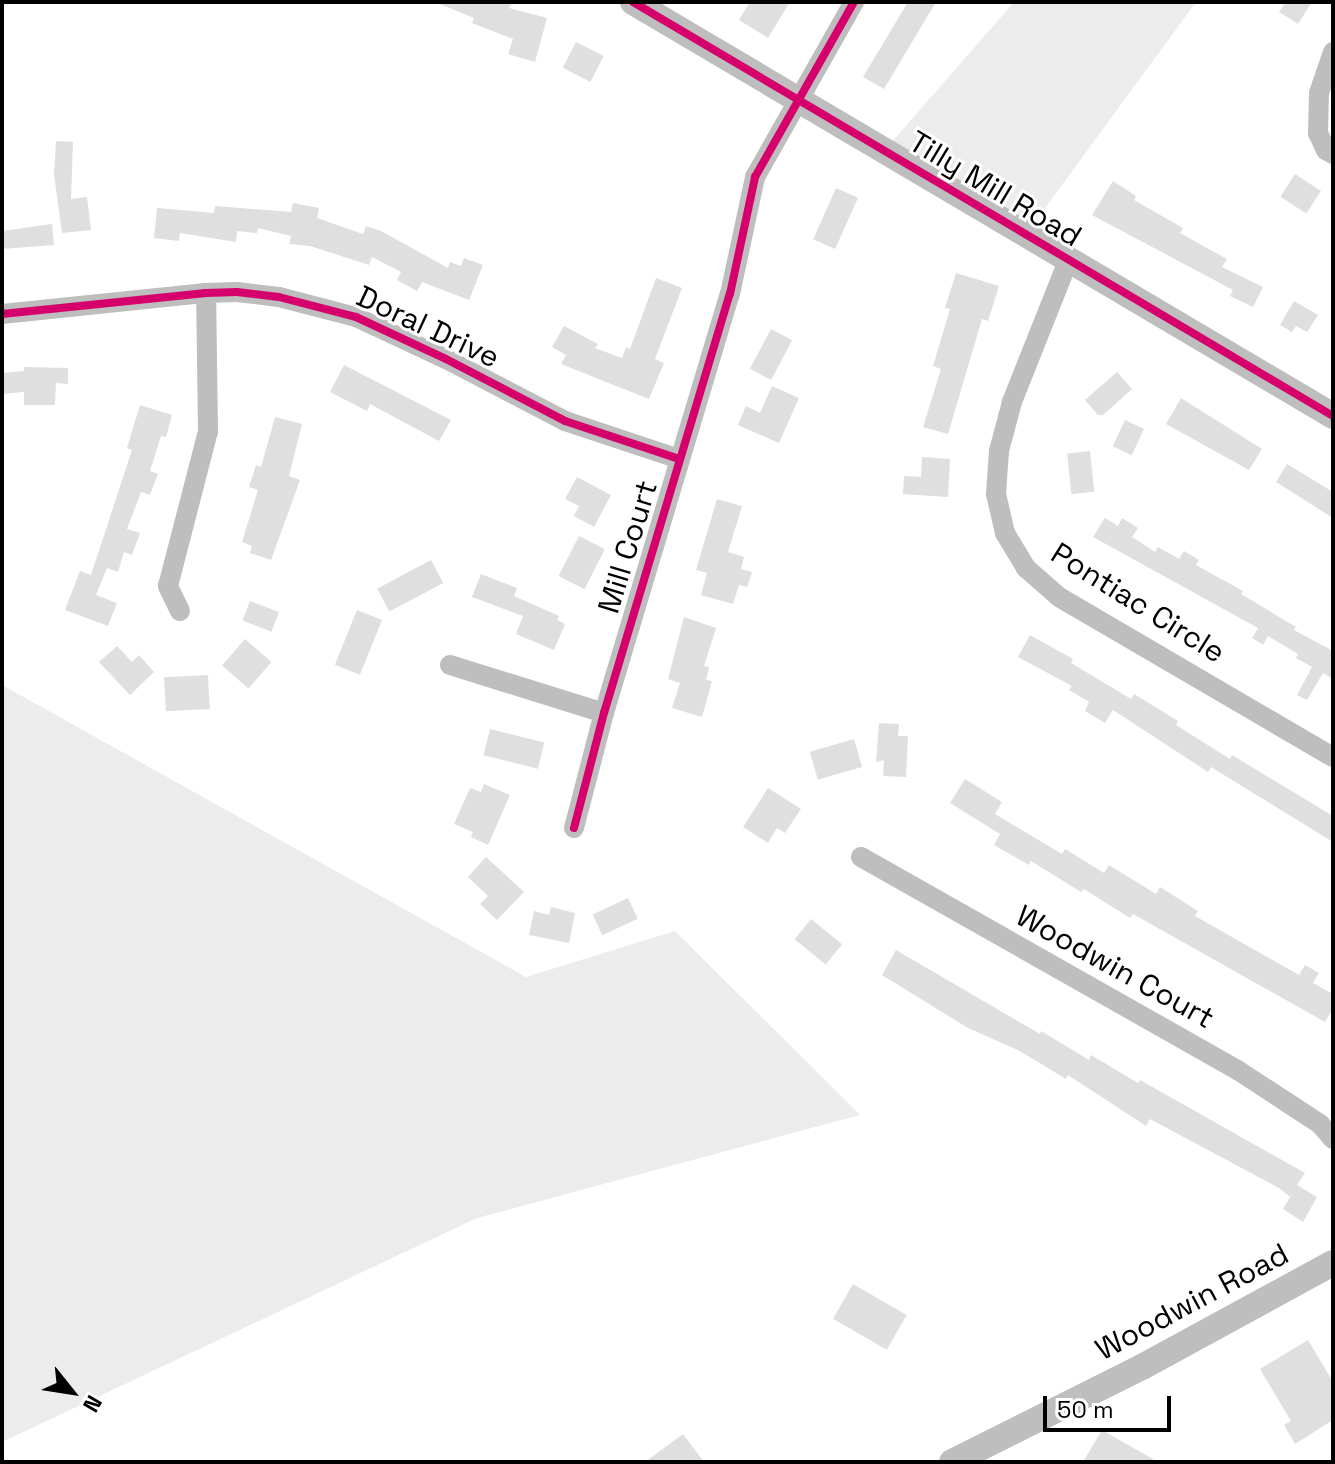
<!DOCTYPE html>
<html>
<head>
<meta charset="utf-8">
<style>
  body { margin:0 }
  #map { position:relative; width:1335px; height:1464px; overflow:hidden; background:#fff; font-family:"Space Grotesk",sans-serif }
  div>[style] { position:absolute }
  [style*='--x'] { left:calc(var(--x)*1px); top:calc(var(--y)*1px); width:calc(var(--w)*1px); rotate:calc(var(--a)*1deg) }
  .green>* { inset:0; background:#ececec }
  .building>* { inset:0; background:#dfdfdf; transform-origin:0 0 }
  .minor>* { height:20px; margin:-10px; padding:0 10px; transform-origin:10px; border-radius:10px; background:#bebebe }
  .tertiary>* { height:26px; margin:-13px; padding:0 13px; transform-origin:13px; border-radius:13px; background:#bebebe }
  .cycleway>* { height:8px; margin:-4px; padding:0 4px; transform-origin:4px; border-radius:4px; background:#d6006c }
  span { translate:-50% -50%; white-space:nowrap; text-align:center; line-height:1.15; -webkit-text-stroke:6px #fff; paint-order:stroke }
  .street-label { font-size:30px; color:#000 }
  .frame { position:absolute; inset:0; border:4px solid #000; pointer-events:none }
  .north { position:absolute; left:32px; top:1352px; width:80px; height:80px; -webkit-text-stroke:6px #fff; paint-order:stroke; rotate:120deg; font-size:22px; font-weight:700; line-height:32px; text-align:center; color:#000 }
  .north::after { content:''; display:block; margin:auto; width:28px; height:36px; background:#000; clip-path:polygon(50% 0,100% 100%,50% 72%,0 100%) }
  .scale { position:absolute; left:1043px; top:1396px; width:128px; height:36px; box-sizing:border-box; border:4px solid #000; border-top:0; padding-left:10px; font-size:24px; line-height:28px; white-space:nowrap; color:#000; -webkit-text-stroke:6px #fff; paint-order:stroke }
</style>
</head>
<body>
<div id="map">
  <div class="green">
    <i style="clip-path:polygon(1014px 2px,1196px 2px,1026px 234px,884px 151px)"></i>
    <i style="clip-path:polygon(2px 685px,526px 977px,675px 931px,860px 1115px,477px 1218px,2px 1442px)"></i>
  </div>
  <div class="building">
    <i style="clip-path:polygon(435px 2px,512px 2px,509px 8px,547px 18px,535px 62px,508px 54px,513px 39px,472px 23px,474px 18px)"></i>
    <i style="clip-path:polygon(750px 2px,790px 2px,768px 38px,739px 20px)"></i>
    <i style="clip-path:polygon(908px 2px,936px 2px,884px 89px,863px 77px)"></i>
    <i style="clip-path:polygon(1286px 2px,1312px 2px,1298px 24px,1279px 12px)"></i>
    <i style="left:576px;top:42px;width:31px;height:29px;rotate:27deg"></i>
    <i style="clip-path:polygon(56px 141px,73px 142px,71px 199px,87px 197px,91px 230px,62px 233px,54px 174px)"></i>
    <i style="left:1295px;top:174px;width:31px;height:27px;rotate:33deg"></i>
    <i style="clip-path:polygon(1113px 181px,1136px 196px,1134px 200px,1183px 228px,1180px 233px,1227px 259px,1222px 267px,1263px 287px,1253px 307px,1230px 296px,1233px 290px,1092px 215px)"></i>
    <i style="left:836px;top:188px;width:24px;height:56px;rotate:24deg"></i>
    <i style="clip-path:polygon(293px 203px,319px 208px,317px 218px,363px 234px,366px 226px,381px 231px,448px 268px,450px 262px,461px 266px,464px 258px,483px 265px,469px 300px,422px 282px,417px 291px,397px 280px,401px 272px,372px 257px,369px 265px,310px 246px,289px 244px,291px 236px,258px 228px,257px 233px,237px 231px,236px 242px,180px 233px,179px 241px,154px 238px,157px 208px,214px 213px,215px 206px,291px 212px)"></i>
    <i style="clip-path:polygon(52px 224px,54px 245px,2px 249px,2px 231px)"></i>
    <i style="clip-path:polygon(956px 273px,999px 286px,988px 321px,982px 319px,948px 434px,923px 427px,941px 369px,933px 366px,950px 309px,945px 308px)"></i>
    <i style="clip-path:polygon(656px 278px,682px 288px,655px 359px,664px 363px,649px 399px,561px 364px,566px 355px,552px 347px,564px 326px,598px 344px,595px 348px,622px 358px,626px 347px,630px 349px)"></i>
    <i style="clip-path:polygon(1294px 301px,1318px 315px,1307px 332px,1296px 326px,1292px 332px,1280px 325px)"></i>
    <i style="left:771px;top:329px;width:24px;height:45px;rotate:28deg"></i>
    <i style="clip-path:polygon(344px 365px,451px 420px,439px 441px,370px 404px,367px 411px,330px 392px)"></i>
    <i style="clip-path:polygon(24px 367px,68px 368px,68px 384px,56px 383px,55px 405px,24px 405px,24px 392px,2px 394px,2px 373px,24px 371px)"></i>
    <i style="clip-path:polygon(1117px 372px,1132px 389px,1103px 415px,1098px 415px,1085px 400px)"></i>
    <i style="clip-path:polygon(772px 386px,799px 398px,779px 443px,738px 425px,746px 406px,760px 413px)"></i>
    <i style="clip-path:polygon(1181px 398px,1262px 449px,1249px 470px,1166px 424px)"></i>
    <i style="clip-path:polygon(140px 405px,172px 415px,166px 437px,161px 436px,150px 471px,158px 474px,150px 495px,141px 492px,127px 529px,140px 533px,132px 555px,124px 552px,118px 572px,107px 568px,96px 595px,117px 603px,108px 626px,65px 610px,80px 571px,91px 575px,132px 450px,127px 448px)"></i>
    <i style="clip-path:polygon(275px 417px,302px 424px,289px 476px,300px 480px,271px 560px,250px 553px,252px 546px,242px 542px,258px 490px,249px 487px,256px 465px,261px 467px)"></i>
    <i style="left:1125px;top:420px;width:21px;height:29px;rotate:25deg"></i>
    <i style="left:1090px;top:451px;width:41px;height:23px;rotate:84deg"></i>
    <i style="clip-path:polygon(922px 457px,950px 459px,948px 497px,903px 494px,904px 476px,921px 477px)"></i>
    <i style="clip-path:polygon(1287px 464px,1333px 492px,1333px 518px,1276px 482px)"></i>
    <i style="clip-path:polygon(577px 477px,611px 495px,594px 527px,574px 516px,579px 506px,565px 499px)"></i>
    <i style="clip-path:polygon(717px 499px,742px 506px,728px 552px,744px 557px,741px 569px,752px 572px,747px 587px,739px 585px,733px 604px,701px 595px,707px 573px,696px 570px)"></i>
    <i style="clip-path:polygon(1105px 518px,1118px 526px,1122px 518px,1138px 528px,1132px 537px,1155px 552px,1158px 547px,1179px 559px,1184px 551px,1199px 560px,1196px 565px,1243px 591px,1241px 594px,1296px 627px,1294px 630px,1333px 651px,1333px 679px,1323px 673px,1307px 700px,1297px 695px,1312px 667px,1296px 658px,1298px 654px,1268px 636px,1263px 645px,1252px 638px,1258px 628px,1093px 537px)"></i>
    <i style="left:579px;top:536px;width:29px;height:45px;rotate:27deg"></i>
    <i style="left:431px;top:560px;width:26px;height:61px;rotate:62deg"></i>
    <i style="clip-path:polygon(481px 574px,517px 588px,514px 596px,559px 616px,557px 620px,565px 624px,554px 650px,516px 634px,523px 616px,472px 597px)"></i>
    <i style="left:250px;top:601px;width:31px;height:21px;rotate:21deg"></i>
    <i style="left:357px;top:610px;width:27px;height:59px;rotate:22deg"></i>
    <i style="clip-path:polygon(684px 617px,716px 628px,704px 666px,709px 667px,706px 680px,712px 681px,702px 717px,672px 708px,680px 683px,668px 679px)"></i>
    <i style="clip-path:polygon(1030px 635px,1073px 659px,1071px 663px,1131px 699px,1134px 694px,1178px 721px,1176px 725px,1230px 759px,1232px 755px,1333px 816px,1333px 842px,1211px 767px,1208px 772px,1113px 710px,1105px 723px,1085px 711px,1089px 702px,1069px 690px,1072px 686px,1018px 657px)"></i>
    <i style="left:245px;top:639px;width:35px;height:35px;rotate:41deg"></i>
    <i style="clip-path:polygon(117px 646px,132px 662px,139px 655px,154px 672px,130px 695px,99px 662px)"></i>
    <i style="left:208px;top:675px;width:34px;height:44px;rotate:87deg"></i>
    <i style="clip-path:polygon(879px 723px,899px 724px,898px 736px,908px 736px,906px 777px,883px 776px,884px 760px,876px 762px)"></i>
    <i style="left:490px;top:729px;width:56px;height:27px;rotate:14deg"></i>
    <i style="left:854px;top:739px;width:29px;height:46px;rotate:74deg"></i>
    <i style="clip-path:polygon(965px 779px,1002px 802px,995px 814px,1062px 854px,1065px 849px,1104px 873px,1109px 865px,1156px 894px,1160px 887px,1198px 911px,1195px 916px,1299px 975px,1305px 965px,1319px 973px,1313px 983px,1333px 994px,1333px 1009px,1325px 1022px,1133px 914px,1130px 918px,1084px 889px,1081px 892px,1031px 861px,1029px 865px,994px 845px,1000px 834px,950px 803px)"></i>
    <i style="clip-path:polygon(484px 784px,510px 795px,488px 845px,471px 837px,473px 832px,454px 824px,470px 788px,481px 792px)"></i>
    <i style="clip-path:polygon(768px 788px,801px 809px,785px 833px,777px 828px,768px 843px,743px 827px)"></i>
    <i style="clip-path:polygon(486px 857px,524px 892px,497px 920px,480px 904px,488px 896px,468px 877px)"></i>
    <i style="left:628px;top:898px;width:23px;height:39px;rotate:65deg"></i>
    <i style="clip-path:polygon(551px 907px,575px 913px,569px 943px,529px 935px,534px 911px,549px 915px)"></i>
    <i style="left:811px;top:919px;width:40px;height:26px;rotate:39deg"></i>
    <i style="clip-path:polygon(896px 950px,1040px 1034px,1041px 1031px,1089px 1060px,1091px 1055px,1138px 1083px,1140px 1080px,1305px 1173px,1297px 1185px,1317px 1197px,1303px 1222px,1283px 1209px,1290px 1197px,1279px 1188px,1150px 1119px,1146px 1126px,1068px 1075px,1066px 1079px,1018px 1050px,968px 1028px,882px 975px)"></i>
    <i style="left:853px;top:1284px;width:62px;height:40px;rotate:30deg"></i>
    <i style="clip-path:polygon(1308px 1340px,1333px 1382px,1333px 1420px,1295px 1444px,1284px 1425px,1291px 1421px,1260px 1369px)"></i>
    <i style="clip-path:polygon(1102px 1430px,1158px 1462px,1083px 1462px)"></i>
    <i style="clip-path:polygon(683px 1434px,704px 1462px,645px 1462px)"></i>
  </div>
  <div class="minor">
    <i style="--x:1333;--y:52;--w:43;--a:108.9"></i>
    <i style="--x:1319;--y:93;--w:40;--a:91.4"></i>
    <i style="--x:1318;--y:133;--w:19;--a:65"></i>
    <i style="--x:1326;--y:150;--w:8;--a:30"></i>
    <i style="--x:1068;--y:261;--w:152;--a:111.7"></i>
    <i style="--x:1012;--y:402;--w:51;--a:104.9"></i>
    <i style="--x:999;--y:451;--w:43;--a:94"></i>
    <i style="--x:996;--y:494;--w:40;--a:77"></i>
    <i style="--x:1005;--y:533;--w:41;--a:59"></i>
    <i style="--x:1026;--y:568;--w:44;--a:41.3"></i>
    <i style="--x:1059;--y:597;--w:317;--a:30.3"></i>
    <i style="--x:2;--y:314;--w:205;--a:-5.9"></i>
    <i style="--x:206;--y:293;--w:31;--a:-2"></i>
    <i style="--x:237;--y:292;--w:42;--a:6.8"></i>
    <i style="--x:279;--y:297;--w:80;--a:14.6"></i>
    <i style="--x:356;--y:317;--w:99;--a:25"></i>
    <i style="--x:446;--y:359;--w:134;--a:27.5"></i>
    <i style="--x:565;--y:421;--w:120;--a:18.4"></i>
    <i style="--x:180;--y:611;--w:28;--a:-116"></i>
    <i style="--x:168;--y:586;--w:160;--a:-75.5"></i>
    <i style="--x:208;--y:431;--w:138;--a:-90.8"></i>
    <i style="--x:450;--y:665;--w:161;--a:17.3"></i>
    <i style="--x:574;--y:828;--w:119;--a:-75.4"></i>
    <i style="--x:604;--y:713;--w:438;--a:-73.3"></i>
    <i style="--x:730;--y:294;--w:120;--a:-77.9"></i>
    <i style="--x:755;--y:177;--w:201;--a:-60.5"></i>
    <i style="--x:861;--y:857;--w:434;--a:29.5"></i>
    <i style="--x:1239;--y:1071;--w:97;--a:33.2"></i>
    <i style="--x:1320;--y:1124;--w:20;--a:49"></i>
  </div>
  <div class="tertiary">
    <i style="--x:633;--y:2;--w:813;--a:30.6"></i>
    <i style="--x:952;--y:1462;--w:212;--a:-26.6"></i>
    <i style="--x:1142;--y:1367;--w:217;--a:-28.6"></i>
  </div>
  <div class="cycleway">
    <i style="--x:633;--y:2;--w:813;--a:30.6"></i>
    <i style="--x:2;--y:314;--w:205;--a:-5.9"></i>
    <i style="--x:206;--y:293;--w:31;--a:-2"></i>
    <i style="--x:237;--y:292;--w:42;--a:6.8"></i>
    <i style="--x:279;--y:297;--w:80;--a:14.6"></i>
    <i style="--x:356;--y:317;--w:99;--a:25"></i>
    <i style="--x:446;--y:359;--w:134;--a:27.5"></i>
    <i style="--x:565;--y:421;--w:120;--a:18.4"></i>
    <i style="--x:574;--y:828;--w:119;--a:-75.4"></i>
    <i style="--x:604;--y:713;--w:438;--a:-73.3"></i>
    <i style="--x:730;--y:294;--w:120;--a:-77.9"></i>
    <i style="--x:755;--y:177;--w:201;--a:-60.5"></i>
  </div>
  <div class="street-label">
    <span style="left:995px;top:189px;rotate:31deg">Tilly Mill Road</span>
    <span style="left:428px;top:327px;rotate:25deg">Doral Drive</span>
    <span style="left:628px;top:547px;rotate:-73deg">Mill Court</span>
    <span style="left:1138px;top:603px;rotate:32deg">Pontiac Circle</span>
    <span style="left:1115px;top:967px;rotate:29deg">Woodwin Court</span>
    <span style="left:1192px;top:1302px;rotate:-28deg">Woodwin Road</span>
  </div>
  <div class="frame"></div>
  <div class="north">N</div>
  <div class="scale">50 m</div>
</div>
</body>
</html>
